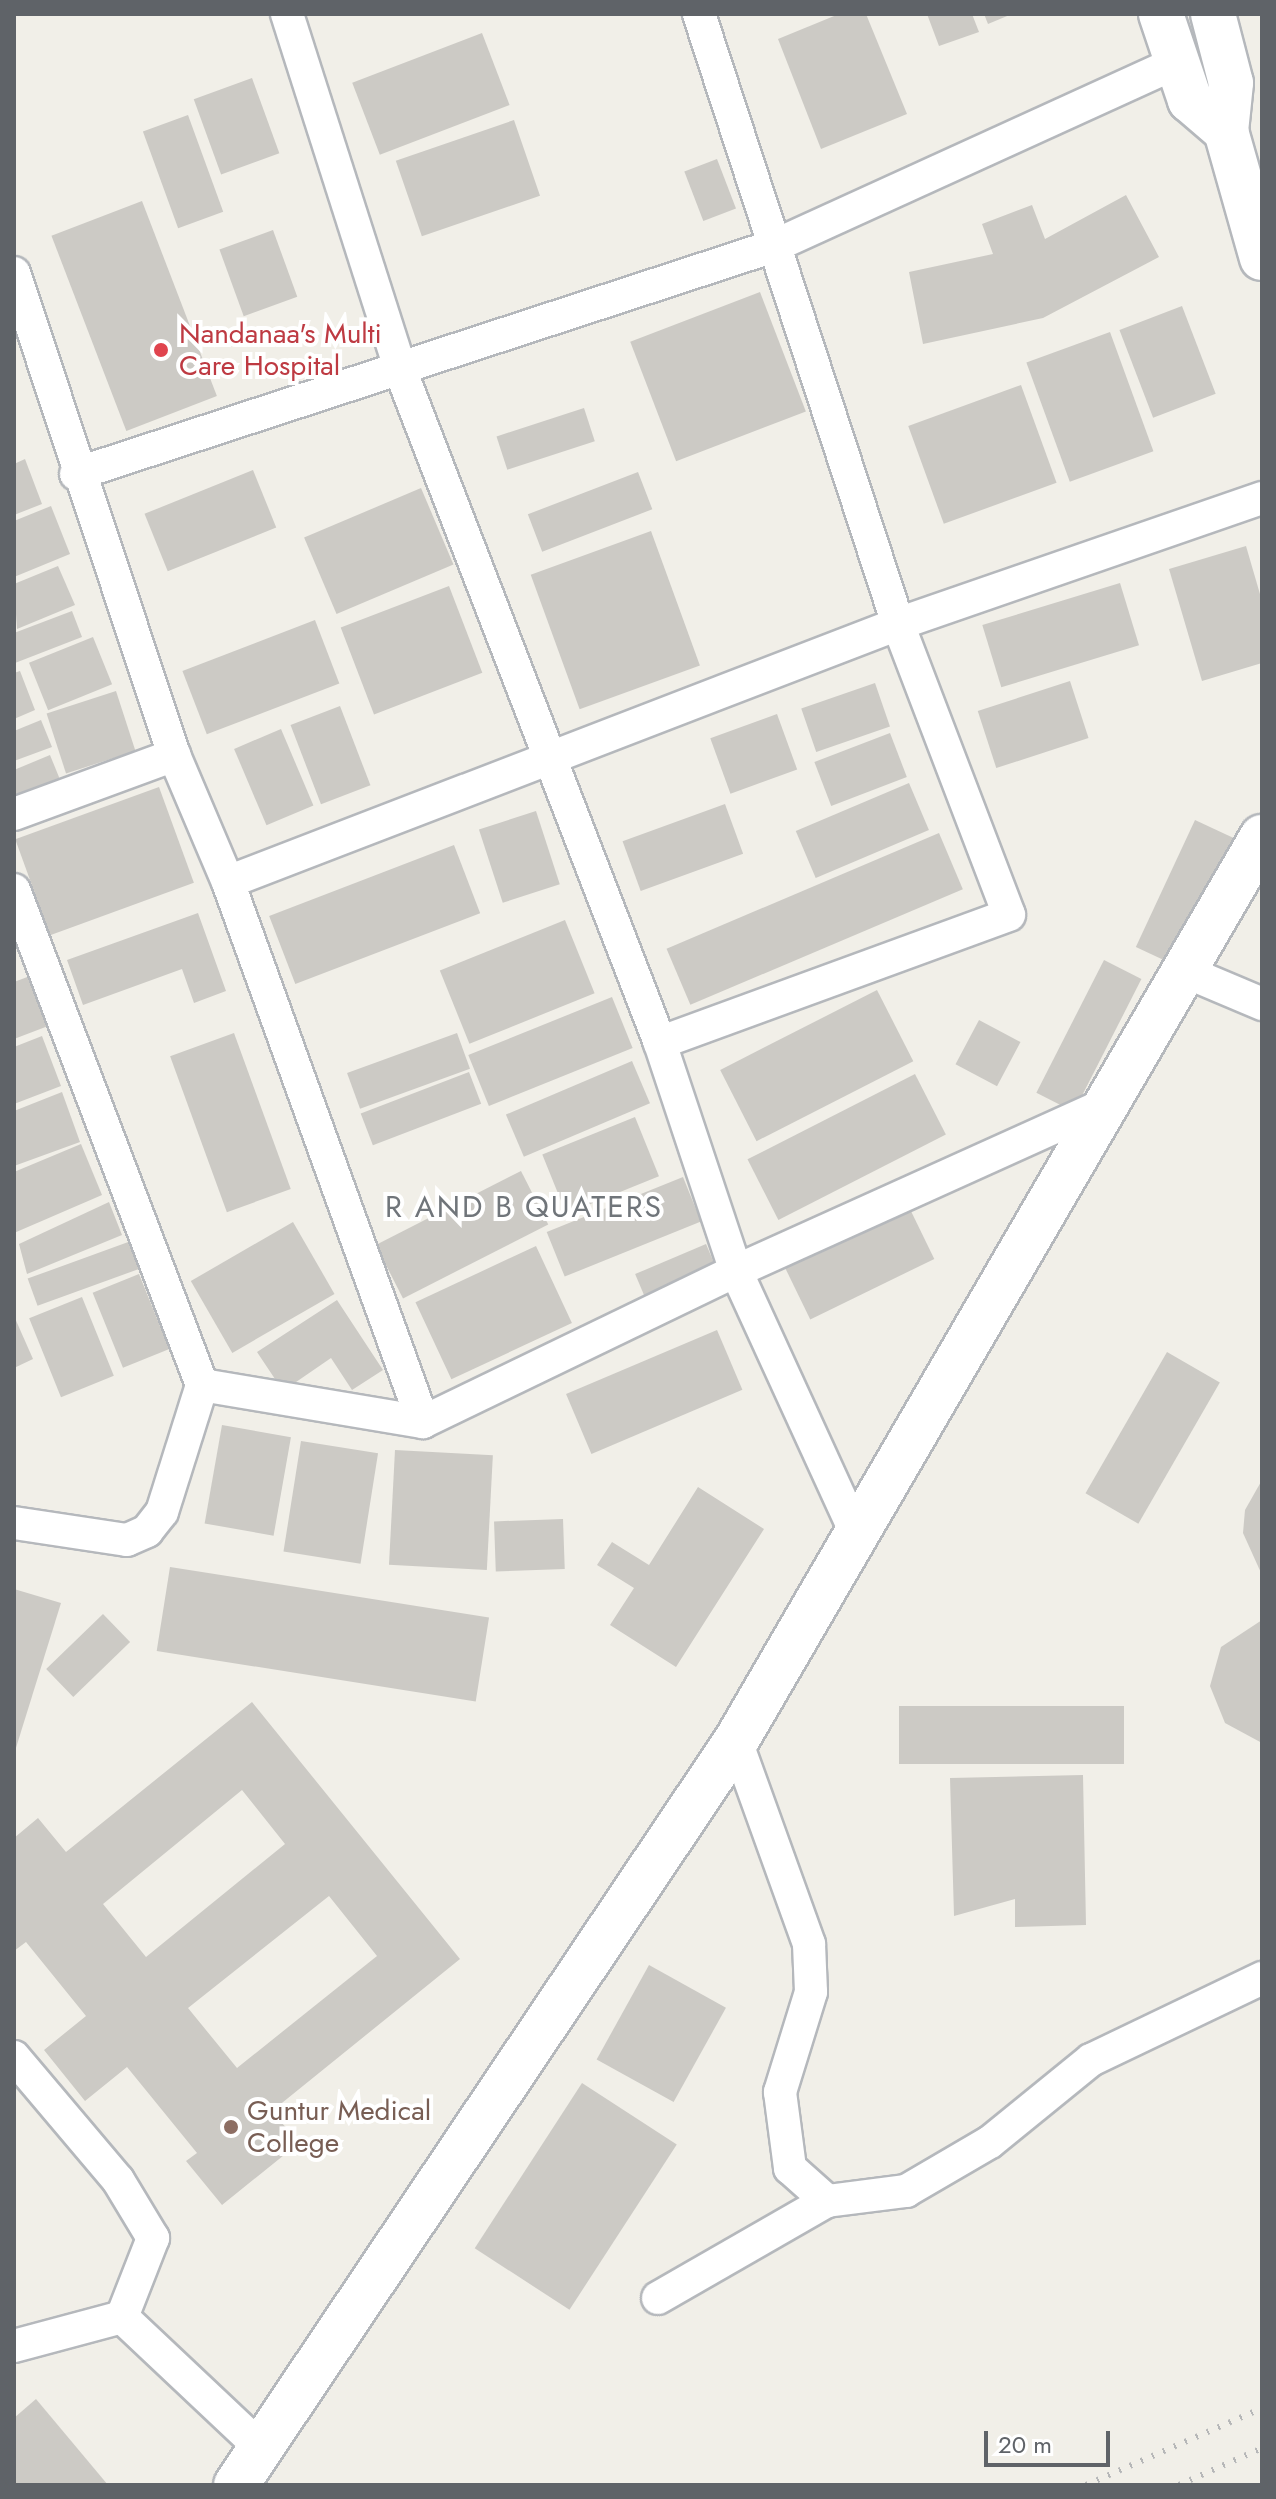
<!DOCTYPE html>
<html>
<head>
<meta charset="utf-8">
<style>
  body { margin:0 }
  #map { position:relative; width:1276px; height:2499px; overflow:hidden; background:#f1efe8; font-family:Jost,sans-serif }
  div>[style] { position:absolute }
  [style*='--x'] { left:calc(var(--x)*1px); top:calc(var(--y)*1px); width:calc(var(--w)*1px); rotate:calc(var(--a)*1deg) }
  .building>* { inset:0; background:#cccac5; transform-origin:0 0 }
  .roads { filter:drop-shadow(2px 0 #b5b8bc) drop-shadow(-2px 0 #b5b8bc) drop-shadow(0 2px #b5b8bc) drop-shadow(0 -2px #b5b8bc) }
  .street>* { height:32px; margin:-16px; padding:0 16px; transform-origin:16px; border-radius:16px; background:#fff }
  .secondary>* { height:44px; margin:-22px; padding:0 22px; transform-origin:22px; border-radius:22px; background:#fff }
  .rail>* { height:6px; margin-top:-3px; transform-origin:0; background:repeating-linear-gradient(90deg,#b6b7b8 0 2px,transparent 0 12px) }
  .dots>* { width:22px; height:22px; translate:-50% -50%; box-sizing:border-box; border:4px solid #fff; border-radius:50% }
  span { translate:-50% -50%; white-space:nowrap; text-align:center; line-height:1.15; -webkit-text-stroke:8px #fff; paint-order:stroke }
  .health-label { font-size:28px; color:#be3a42 }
  .left { translate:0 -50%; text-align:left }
  .education-label { font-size:28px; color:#785e54 }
  .neighbourhood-label { font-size:30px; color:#70757a; letter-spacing:2px }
  .frame { position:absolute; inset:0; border:16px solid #5f6368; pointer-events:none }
  .scale { position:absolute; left:984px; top:2431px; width:126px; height:36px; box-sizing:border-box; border:4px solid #5f6368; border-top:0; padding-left:10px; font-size:24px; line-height:28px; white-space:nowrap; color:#5f6368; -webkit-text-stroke:6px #fff; paint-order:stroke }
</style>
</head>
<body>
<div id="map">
  <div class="building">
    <i style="clip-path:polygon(839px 14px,866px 14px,907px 114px,821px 149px,778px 39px)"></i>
    <i style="clip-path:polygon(927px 14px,972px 14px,979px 32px,939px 46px)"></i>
    <i style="clip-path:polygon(984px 14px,1012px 14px,988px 24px)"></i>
    <i style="left:482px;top:33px;width:77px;height:139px;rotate:69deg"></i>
    <i style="left:252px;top:78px;width:80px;height:62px;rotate:70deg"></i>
    <i style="left:188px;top:115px;width:103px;height:48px;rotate:70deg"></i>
    <i style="left:514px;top:120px;width:80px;height:125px;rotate:71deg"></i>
    <i style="left:717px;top:159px;width:53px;height:35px;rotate:69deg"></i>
    <i style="clip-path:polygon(1126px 195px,1159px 257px,1043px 318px,923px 344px,909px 272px,993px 254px,982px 224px,1032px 205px,1045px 239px)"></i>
    <i style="left:142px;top:201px;width:209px;height:97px;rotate:69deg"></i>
    <i style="left:273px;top:230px;width:71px;height:57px;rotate:70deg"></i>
    <i style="left:760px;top:292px;width:128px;height:139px;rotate:69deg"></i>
    <i style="left:1182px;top:306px;width:94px;height:67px;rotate:69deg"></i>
    <i style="left:1110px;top:332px;width:127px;height:89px;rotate:70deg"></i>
    <i style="left:1021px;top:385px;width:104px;height:120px;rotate:70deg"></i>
    <i style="left:584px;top:408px;width:35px;height:92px;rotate:72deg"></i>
    <i style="clip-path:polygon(25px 459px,42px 504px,14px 515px,14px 464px)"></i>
    <i style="left:253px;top:470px;width:62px;height:117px;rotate:68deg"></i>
    <i style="left:638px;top:472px;width:40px;height:118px;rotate:69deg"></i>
    <i style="left:421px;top:488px;width:83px;height:127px;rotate:67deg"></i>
    <i style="clip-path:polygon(51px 506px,70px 554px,14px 577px,14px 521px)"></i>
    <i style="left:651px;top:531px;width:143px;height:128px;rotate:70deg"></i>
    <i style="clip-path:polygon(1246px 546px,1262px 601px,1262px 663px,1202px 681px,1169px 569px)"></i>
    <i style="clip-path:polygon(58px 566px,75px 605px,17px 629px,14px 584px)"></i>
    <i style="left:1120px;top:583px;width:65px;height:144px;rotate:73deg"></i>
    <i style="left:449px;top:586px;width:93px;height:116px;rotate:69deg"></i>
    <i style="clip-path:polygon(72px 611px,82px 637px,15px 663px,14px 633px)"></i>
    <i style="left:315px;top:620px;width:68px;height:142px;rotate:69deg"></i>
    <i style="left:93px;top:637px;width:51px;height:69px;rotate:68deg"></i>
    <i style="clip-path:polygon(20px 671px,35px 710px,14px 719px,14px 673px)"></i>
    <i style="left:1070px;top:681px;width:60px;height:97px;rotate:72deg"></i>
    <i style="left:875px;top:683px;width:46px;height:78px;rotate:71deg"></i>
    <i style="left:116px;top:691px;width:63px;height:73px;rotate:72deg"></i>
    <i style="left:340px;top:706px;width:85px;height:53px;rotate:69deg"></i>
    <i style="left:777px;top:714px;width:59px;height:71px;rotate:70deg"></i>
    <i style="clip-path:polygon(41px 720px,52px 747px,14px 761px,14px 731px)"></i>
    <i style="left:281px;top:729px;width:83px;height:51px;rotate:67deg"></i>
    <i style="left:890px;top:733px;width:47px;height:81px;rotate:69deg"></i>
    <i style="clip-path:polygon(50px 755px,61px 782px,14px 802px,14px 770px)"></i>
    <i style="left:909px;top:783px;width:51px;height:123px;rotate:67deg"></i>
    <i style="left:159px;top:787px;width:102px;height:153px;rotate:70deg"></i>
    <i style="left:725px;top:804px;width:53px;height:109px;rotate:70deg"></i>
    <i style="left:536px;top:811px;width:77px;height:60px;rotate:72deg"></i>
    <i style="left:1195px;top:820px;width:42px;height:140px;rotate:25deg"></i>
    <i style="left:939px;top:833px;width:61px;height:296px;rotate:67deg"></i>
    <i style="left:454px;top:845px;width:73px;height:198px;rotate:69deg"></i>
    <i style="clip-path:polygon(198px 913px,226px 991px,194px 1003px,182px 969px,83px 1005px,67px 960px)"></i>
    <i style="left:565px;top:920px;width:79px;height:135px;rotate:68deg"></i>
    <i style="left:1104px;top:960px;width:42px;height:149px;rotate:27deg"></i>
    <i style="clip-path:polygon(38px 973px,56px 1023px,14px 1039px,14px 982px)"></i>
    <i style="left:877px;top:990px;width:80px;height:176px;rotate:63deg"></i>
    <i style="left:612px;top:997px;width:55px;height:155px;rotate:68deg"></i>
    <i style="left:979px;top:1020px;width:47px;height:50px;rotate:28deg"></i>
    <i style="left:234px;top:1033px;width:166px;height:68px;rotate:70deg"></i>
    <i style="left:457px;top:1033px;width:38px;height:117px;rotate:70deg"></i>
    <i style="clip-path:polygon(42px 1036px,61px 1086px,14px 1104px,14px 1047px)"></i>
    <i style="left:632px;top:1061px;width:46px;height:137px;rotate:67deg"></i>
    <i style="left:469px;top:1072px;width:34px;height:116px;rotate:69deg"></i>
    <i style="left:915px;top:1074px;width:68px;height:188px;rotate:63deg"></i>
    <i style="clip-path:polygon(62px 1092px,80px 1142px,14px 1166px,14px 1111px)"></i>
    <i style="left:635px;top:1117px;width:64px;height:100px;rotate:68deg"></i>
    <i style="clip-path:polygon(81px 1144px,102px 1195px,14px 1233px,14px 1172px)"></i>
    <i style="left:521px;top:1171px;width:60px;height:163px;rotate:63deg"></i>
    <i style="left:683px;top:1177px;width:48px;height:147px;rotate:68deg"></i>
    <i style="clip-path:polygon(109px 1202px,122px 1235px,27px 1274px,19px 1244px)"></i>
    <i style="left:908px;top:1205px;width:60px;height:138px;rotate:64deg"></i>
    <i style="left:293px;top:1222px;width:83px;height:118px;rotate:60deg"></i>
    <i style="left:131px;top:1241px;width:29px;height:110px;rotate:70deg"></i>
    <i style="left:706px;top:1244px;width:30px;height:77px;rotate:67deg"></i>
    <i style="left:536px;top:1246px;width:85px;height:133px;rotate:65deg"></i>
    <i style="left:139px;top:1274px;width:81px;height:50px;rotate:68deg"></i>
    <i style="left:82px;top:1297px;width:85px;height:57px;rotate:68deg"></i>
    <i style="clip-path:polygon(337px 1300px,383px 1370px,352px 1390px,331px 1358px,283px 1391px,257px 1352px)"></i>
    <i style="clip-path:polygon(14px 1316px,33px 1359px,14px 1368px)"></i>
    <i style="left:717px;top:1330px;width:65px;height:164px;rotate:67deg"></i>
    <i style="left:1167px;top:1352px;width:61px;height:163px;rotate:30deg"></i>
    <i style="left:222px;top:1425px;width:70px;height:100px;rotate:10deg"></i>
    <i style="left:301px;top:1441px;width:78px;height:112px;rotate:9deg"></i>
    <i style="left:395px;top:1450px;width:98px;height:115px;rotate:3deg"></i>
    <i style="clip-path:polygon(1262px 1480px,1262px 1575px,1243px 1533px,1245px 1510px)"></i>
    <i style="clip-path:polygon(698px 1487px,764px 1529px,676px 1667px,610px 1625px,634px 1588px,597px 1565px,612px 1542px,649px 1565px)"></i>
    <i style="left:563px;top:1519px;width:50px;height:69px;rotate:88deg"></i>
    <i style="left:170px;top:1567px;width:323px;height:85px;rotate:9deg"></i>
    <i style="clip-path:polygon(14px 1589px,61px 1603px,15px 1751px,14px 1751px)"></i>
    <i style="left:103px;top:1614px;width:39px;height:79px;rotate:46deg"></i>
    <i style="clip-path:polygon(1262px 1620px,1262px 1743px,1225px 1723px,1210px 1686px,1221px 1647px)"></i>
    <i style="clip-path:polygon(evenodd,252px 1702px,460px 1959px,272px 2111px,299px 2143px,222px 2205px,186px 2161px,197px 2153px,127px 2067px,85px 2101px,44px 2050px,86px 2016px,26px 1942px,14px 1951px,14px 1838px,38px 1818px,66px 1852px,252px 1702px,242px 1790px,285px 1844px,146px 1957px,103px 1904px,242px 1790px,252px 1702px,329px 1896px,377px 1956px,237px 2068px,188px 2008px,329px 1896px)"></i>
    <i style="left:1124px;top:1706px;width:58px;height:225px;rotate:90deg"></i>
    <i style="clip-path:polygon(1083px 1775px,1086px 1925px,1015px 1927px,1015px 1899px,954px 1916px,950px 1778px)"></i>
    <i style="left:649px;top:1965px;width:88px;height:108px;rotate:29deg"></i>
    <i style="left:582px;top:2083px;width:113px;height:197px;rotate:33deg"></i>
    <i style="clip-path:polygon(36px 2399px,108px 2485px,14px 2485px,14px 2418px)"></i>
  </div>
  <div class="roads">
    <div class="street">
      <i style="--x:287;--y:14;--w:376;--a:72.3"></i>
      <i style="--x:401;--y:372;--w:719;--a:68.89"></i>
      <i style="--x:660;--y:1043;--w:240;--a:71.6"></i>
      <i style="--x:736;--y:1271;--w:411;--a:-24.3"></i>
      <i style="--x:699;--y:14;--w:642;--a:71.93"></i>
      <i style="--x:898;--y:624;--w:385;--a:-19.1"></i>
      <i style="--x:14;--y:273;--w:508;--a:71.64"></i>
      <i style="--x:174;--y:755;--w:138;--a:67"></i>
      <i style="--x:228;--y:882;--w:574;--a:70.14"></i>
      <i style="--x:76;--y:474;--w:734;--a:-18.09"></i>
      <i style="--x:774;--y:246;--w:443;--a:-24.5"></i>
      <i style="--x:14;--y:814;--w:171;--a:-20.2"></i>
      <i style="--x:228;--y:882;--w:718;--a:-21.06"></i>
      <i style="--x:898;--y:624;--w:311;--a:69.1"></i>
      <i style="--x:1009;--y:915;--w:372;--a:159.9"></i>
      <i style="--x:14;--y:890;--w:529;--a:69.2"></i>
      <i style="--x:202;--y:1385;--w:224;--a:9.5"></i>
      <i style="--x:423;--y:1422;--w:348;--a:-25.8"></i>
      <i style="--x:736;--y:1271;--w:296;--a:65.4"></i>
      <i style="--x:1184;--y:971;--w:85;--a:22.9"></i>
      <i style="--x:14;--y:1523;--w:114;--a:8.6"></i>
      <i style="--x:127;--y:1540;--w:22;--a:-24"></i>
      <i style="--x:147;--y:1531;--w:24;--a:-52"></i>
      <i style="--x:162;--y:1512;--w:133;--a:-72.5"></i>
      <i style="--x:736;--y:1741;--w:216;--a:70.2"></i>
      <i style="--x:809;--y:1944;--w:48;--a:87.6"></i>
      <i style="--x:811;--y:1992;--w:105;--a:107.2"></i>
      <i style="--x:780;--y:2092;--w:77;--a:82.5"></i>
      <i style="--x:790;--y:2168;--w:50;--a:41.7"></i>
      <i style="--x:827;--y:2201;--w:80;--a:-7.2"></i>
      <i style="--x:906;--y:2191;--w:97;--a:-30.3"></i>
      <i style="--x:990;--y:2142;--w:130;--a:-39.1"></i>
      <i style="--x:1091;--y:2060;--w:190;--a:-25.6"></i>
      <i style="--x:14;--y:2057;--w:161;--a:49.8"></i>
      <i style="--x:118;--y:2180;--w:68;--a:58.9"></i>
      <i style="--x:153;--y:2238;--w:85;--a:111.4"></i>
      <i style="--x:658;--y:2298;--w:195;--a:-29.9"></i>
      <i style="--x:122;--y:2317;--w:191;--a:43.3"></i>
      <i style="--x:14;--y:2346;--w:112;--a:-15"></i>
    </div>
    <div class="secondary">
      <i style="--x:1161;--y:14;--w:91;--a:71.4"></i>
      <i style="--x:1190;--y:100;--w:48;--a:40.7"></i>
      <i style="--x:1213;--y:14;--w:71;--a:75.4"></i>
      <i style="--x:1231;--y:83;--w:48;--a:95.9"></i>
      <i style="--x:1226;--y:131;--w:132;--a:74.2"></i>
      <i style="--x:236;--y:2485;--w:896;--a:-56.1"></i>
      <i style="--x:736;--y:1741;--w:1046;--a:-59.81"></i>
    </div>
  </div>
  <div class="rail">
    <i style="--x:1086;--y:2485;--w:192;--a:-23.6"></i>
    <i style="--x:1179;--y:2485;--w:91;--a:-24"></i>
  </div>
  <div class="dots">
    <i style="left:161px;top:350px;background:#e0444e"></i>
    <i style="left:231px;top:2127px;background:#8d6e63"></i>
  </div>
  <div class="health-label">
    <span class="left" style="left:179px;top:350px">Nandanaa's Multi<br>Care Hospital</span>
  </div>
  <div class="education-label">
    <span class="left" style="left:247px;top:2127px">Guntur Medical<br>College</span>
  </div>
  <div class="neighbourhood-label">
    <span style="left:524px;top:1207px">R AND B QUATERS</span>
  </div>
  <div class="frame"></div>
  <div class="scale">20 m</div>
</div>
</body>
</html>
